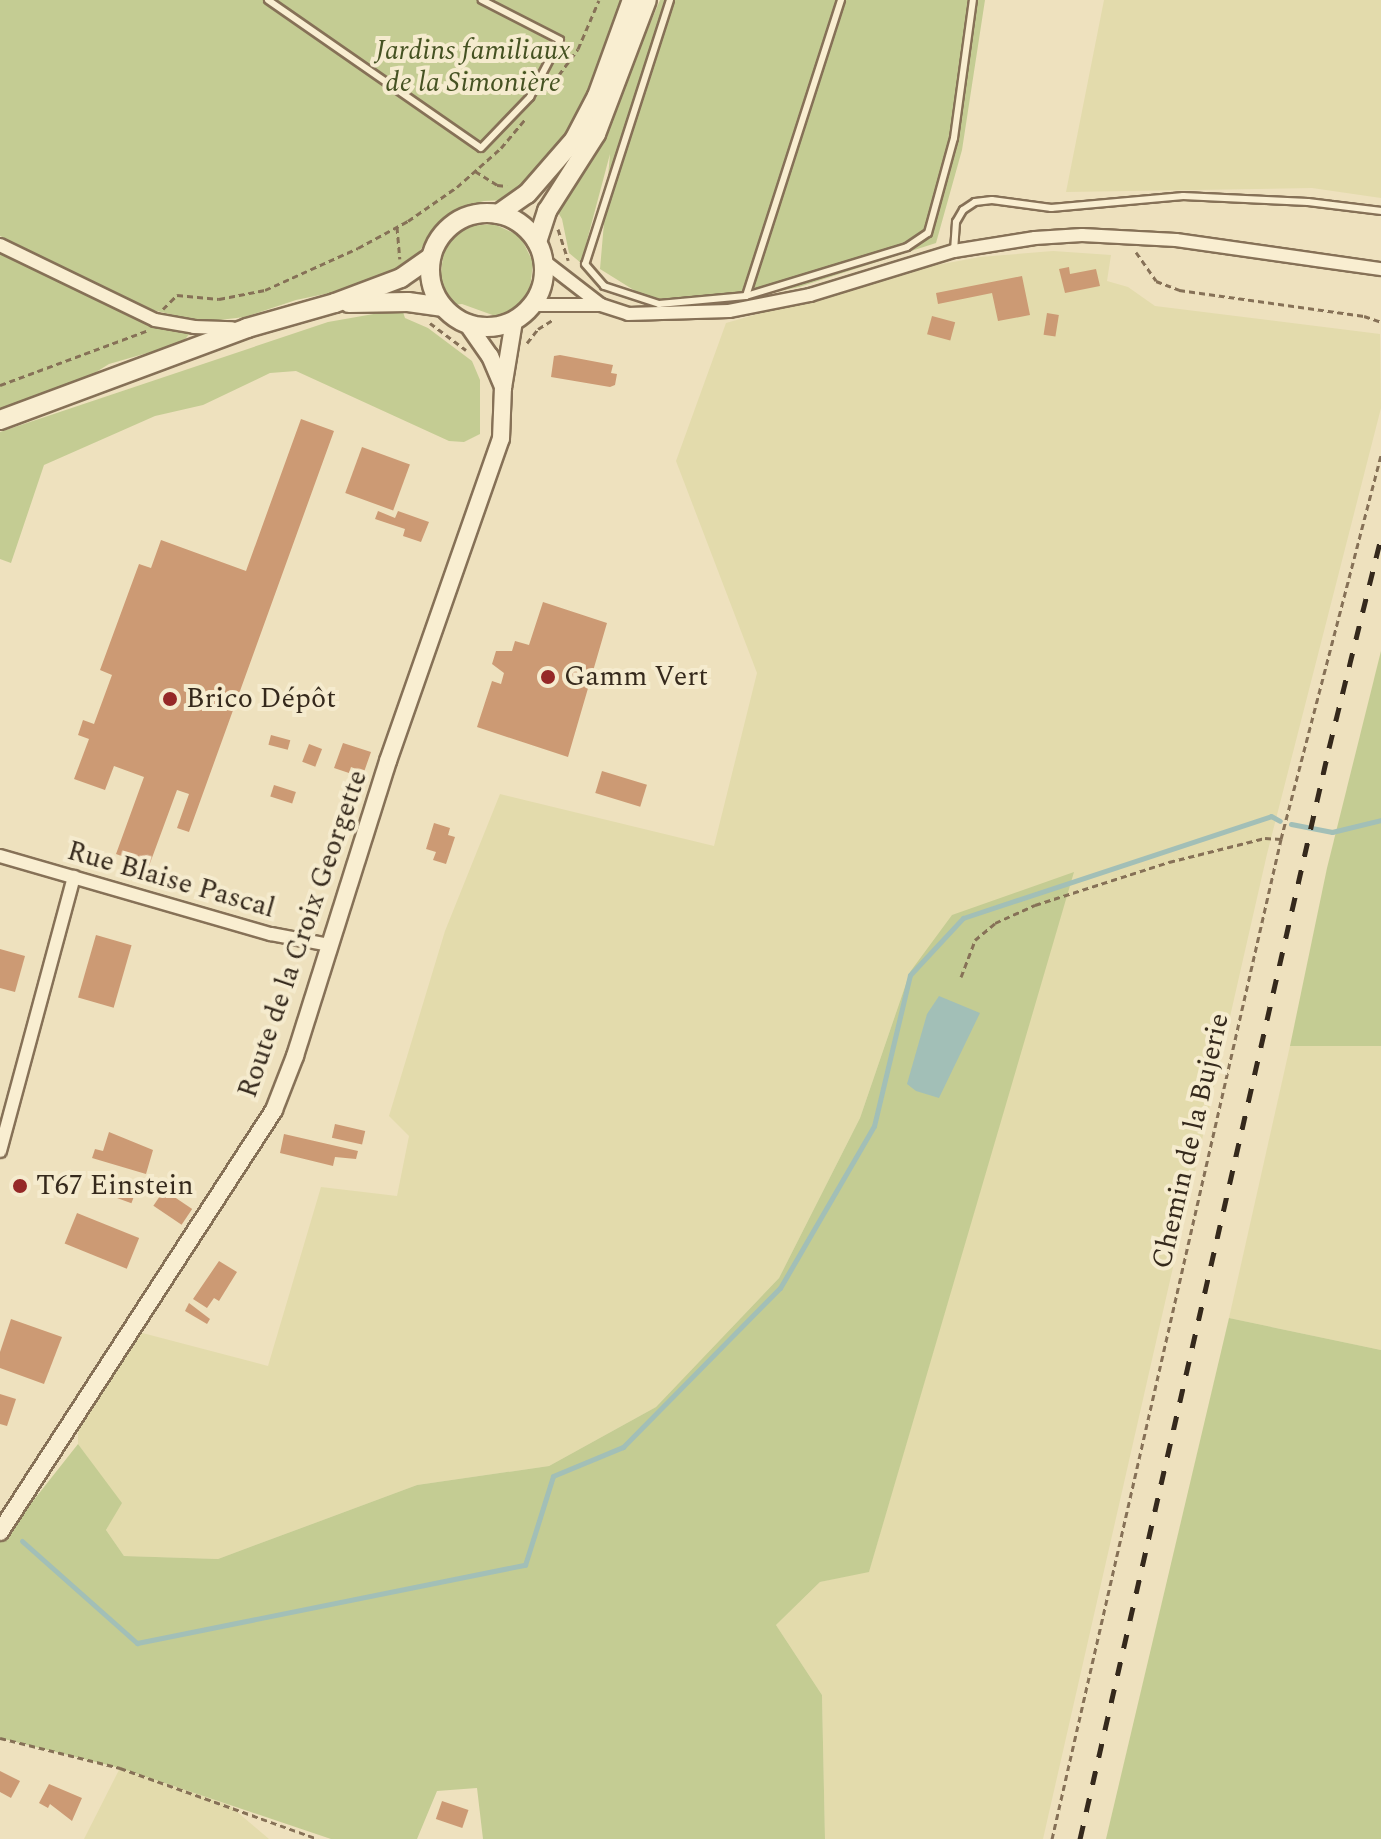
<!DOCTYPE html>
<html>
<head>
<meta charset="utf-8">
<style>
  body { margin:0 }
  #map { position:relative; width:1381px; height:1839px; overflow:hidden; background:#eee1be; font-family:Spectral,serif }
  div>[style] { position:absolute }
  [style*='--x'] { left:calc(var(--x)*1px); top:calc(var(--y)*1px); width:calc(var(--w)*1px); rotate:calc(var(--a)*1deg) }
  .farmland>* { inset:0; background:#e3dbac }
  .green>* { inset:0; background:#c4cc93 }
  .water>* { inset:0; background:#a2bfb7 }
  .stream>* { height:5px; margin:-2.5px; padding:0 2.5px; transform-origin:2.5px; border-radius:2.5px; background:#a2bfb7 }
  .building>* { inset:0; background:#cc9a74; transform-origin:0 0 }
  .path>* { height:3px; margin-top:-1.5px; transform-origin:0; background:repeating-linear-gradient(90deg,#867157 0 6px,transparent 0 10px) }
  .roads { filter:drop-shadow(2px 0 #867157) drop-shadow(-2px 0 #867157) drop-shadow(0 2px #867157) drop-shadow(0 -2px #867157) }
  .service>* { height:6px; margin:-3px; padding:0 3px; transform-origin:3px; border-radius:3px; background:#f9eed1 }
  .minor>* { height:12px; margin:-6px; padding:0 6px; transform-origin:6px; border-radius:6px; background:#f9eed1 }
  .tertiary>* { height:16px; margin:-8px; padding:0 8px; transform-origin:8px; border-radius:8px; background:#f9eed1 }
  .secondary>* { height:18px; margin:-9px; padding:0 9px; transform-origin:9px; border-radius:9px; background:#f9eed1 }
  .secondary>.ring { margin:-9px; padding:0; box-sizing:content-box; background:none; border:18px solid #f9eed1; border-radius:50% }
  .rail>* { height:5px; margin-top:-2.5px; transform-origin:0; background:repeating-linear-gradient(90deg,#35291c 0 14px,transparent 0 28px) }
  .dots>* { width:22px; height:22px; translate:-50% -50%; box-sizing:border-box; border:4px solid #f5ebce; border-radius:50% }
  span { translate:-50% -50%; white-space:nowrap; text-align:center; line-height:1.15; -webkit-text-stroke:8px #f5ebce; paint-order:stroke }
  .park-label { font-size:28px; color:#455222; font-style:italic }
  .poi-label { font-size:28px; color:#35291c }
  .left { translate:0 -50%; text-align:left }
  .street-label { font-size:28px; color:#35291c }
</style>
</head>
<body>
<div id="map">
  <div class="farmland">
    <i style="clip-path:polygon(1104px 0,1381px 0,1381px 198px,1312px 188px,1066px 192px)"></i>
    <i style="clip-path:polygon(1053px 251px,1111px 255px,1107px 281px,1128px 287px,1155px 306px,1380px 334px,1381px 408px,1267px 854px,1043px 1839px,825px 1839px,822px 1695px,776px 1625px,820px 1582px,869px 1571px,1073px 873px,910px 972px,860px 1118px,779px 1278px,656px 1407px,549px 1466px,417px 1485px,218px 1559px,124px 1556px,106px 1530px,121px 1503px,78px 1444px,78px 1412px,131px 1330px,268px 1366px,321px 1187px,397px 1196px,409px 1136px,389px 1116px,445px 931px,500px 794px,714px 846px,757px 673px,676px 461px,726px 323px,915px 269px,980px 257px)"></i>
    <i style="clip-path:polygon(1290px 1046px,1381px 1046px,1381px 1350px,1229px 1318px)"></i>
    <i style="clip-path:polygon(120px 1768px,229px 1805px,269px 1839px,84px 1839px)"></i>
  </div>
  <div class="green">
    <i style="clip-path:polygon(0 0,625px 0,585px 108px,563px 145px,533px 181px,506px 200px,484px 201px,456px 209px,438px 222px,409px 268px,363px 286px,296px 300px,245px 317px,202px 322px,153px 310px,0 236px)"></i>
    <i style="clip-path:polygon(660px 0,985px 0,962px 150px,936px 243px,799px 287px,714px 304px,661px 307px,600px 269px,610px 154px,581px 263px,569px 253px,562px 219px,556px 209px,606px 129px)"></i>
    <i style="clip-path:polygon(494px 224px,520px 236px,533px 262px,530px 289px,523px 302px,498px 317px,462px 304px,452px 305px,440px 281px,444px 248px,454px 235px,468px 226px)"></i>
    <i style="clip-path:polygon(0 250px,150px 324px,191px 332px,182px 343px,109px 364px,50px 401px,0 420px)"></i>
    <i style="clip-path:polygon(402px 309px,405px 318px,428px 328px,472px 361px,480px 380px,480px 434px,464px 442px,449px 441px,296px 371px,270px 373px,203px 405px,155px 416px,44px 465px,11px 563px,0 559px,0 432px,328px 322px)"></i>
    <i style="clip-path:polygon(1381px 651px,1381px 1046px,1290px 1046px,1327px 868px)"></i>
    <i style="clip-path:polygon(1074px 872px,869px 1572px,820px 1582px,776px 1625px,822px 1695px,825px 1839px,483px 1839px,477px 1788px,437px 1791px,417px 1839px,331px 1839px,120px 1768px,0 1738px,0 1526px,24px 1495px,33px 1501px,78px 1444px,122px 1503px,106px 1530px,124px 1556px,218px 1559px,417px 1485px,549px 1466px,656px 1407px,779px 1278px,860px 1118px,910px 972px,952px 915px)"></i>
    <i style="clip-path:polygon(1229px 1318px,1381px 1350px,1381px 1839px,1106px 1839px)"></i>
  </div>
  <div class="water">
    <i style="clip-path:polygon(939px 996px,980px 1013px,939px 1098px,916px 1091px,907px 1084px,927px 1014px)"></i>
  </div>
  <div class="stream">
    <i style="--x:1291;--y:824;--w:42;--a:11"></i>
    <i style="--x:1332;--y:832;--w:50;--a:-13.8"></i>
    <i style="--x:22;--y:1541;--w:154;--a:41.6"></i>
    <i style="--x:137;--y:1643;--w:396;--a:-11.4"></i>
    <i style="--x:525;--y:1565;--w:93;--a:-72.5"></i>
    <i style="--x:553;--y:1476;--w:76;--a:-22.5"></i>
    <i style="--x:623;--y:1447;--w:223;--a:-45.4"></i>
    <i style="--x:780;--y:1288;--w:187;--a:-59.9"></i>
    <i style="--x:874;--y:1126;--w:155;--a:-76.6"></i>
    <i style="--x:910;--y:975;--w:78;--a:-47.1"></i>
    <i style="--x:963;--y:918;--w:324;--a:-18.3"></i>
    <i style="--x:1271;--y:816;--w:10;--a:29"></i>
  </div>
  <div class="building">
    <i style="clip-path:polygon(1069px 267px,1070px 274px,1096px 269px,1100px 286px,1065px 293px,1059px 269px)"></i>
    <i style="clip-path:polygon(1022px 276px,1030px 315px,998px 321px,992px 293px,938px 304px,936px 293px)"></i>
    <i style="left:1047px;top:313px;width:12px;height:22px;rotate:9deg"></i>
    <i style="left:932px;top:316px;width:24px;height:19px;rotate:15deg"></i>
    <i style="clip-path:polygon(560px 355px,613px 365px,611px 373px,617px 374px,615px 385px,610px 387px,551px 377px,554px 356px)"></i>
    <i style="clip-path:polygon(301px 419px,334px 431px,189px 832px,177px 828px,189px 794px,177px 790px,149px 866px,116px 854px,144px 777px,114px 766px,105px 790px,74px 779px,89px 739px,78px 735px,83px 720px,94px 724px,112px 675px,100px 670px,139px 564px,151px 568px,161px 540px,246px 571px)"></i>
    <i style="left:362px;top:447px;width:51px;height:49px;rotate:20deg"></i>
    <i style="clip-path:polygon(378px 511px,395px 518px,398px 511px,429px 522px,421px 542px,403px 536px,405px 529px,375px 519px)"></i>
    <i style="clip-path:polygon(543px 602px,607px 623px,568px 757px,477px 727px,492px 681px,501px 684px,504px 673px,492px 664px,496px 651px,512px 651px,515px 641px,529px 645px)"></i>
    <i style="left:271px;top:735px;width:20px;height:10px;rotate:15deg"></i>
    <i style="clip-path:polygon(343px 743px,371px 752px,364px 772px,351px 767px,349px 773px,334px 768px)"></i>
    <i style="left:309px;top:744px;width:14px;height:19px;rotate:21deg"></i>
    <i style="left:602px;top:771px;width:47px;height:23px;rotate:17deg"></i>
    <i style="left:274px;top:785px;width:23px;height:12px;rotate:18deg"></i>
    <i style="clip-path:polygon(434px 823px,450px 828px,448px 835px,455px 837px,446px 864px,433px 860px,436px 852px,426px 849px)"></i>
    <i style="left:96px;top:935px;width:37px;height:65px;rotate:16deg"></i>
    <i style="clip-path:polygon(0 949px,25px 956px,15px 992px,0 988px)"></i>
    <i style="left:335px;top:1124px;width:31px;height:14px;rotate:13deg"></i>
    <i style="clip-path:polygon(109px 1132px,153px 1150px,146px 1174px,92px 1158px,95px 1149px,103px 1151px)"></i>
    <i style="clip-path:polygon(284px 1134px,358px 1151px,356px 1159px,335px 1157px,333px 1166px,280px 1153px)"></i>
    <i style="left:103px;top:1179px;width:35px;height:13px;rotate:20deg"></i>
    <i style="left:164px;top:1190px;width:34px;height:19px;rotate:34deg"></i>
    <i style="left:77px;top:1213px;width:67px;height:33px;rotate:22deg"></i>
    <i style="clip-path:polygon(219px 1261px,237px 1272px,219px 1301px,214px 1298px,207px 1308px,193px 1299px)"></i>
    <i style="clip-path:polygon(189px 1303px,210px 1319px,207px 1324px,185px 1311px)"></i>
    <i style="clip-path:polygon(11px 1319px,62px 1337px,44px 1384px,0 1368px,0 1352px)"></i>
    <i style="clip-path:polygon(0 1394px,16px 1399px,7px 1426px,0 1424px)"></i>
    <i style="clip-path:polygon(0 1771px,20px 1781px,11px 1798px,0 1792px)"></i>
    <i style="clip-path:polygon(49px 1784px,82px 1798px,72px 1821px,50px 1804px,48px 1808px,39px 1803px)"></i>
    <i style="left:442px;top:1801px;width:28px;height:19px;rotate:19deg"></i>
  </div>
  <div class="path">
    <i style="--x:547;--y:91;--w:52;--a:-53.6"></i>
    <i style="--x:578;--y:49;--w:53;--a:-66.8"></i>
    <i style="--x:475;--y:171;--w:26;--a:32"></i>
    <i style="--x:497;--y:185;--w:10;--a:6"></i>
    <i style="--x:397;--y:227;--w:32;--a:85"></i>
    <i style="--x:558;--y:229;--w:33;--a:72"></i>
    <i style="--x:1136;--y:252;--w:35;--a:55"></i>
    <i style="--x:1156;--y:281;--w:25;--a:21"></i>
    <i style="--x:1179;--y:290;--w:187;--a:8"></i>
    <i style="--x:1364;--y:316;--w:18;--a:19"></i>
    <i style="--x:163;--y:309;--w:20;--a:-45"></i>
    <i style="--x:177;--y:295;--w:42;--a:5.4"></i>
    <i style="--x:219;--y:299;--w:47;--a:-11.1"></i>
    <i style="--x:265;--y:290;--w:102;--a:-24.3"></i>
    <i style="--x:358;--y:248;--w:57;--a:-28.4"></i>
    <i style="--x:408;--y:221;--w:60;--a:-34.8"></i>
    <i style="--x:457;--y:187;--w:59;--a:-41.6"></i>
    <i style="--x:501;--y:148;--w:38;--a:-50"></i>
    <i style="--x:430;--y:323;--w:45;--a:36.9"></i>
    <i style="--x:527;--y:343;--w:18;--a:-52"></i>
    <i style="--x:538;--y:329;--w:19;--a:-32"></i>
    <i style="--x:0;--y:385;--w:156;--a:-20.3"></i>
    <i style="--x:961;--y:977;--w:40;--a:-69"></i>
    <i style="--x:975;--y:940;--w:26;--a:-40"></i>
    <i style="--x:995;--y:923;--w:44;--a:-24.2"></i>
    <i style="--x:1035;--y:905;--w:141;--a:-17.8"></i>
    <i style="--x:1169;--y:862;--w:99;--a:-14"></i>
    <i style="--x:1265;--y:838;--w:16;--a:4"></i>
    <i style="--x:0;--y:1738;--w:124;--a:14"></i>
    <i style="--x:120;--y:1768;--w:210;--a:19.7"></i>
    <i style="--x:1052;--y:1839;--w:1026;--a:-77.1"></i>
    <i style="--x:1281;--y:839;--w:397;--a:-75.4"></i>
  </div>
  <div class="roads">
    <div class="service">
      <i style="--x:268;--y:0;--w:259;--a:34.8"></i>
      <i style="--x:481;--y:148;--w:71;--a:-46.1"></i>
      <i style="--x:530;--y:97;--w:64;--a:-62.2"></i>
      <i style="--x:560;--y:40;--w:88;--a:-152.9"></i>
      <i style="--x:670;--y:0;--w:277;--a:107.8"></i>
      <i style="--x:585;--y:264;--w:29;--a:49"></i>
      <i style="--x:604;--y:286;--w:58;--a:18.1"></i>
      <i style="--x:659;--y:304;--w:87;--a:-5.3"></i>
      <i style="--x:746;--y:296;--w:168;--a:-16.9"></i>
      <i style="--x:907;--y:247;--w:25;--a:-34"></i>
      <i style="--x:928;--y:233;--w:98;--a:-74.7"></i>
      <i style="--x:954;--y:138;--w:139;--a:-82.2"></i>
      <i style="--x:954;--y:251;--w:29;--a:-86"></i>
      <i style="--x:956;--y:222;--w:14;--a:-60"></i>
      <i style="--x:963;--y:210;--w:14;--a:-34"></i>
      <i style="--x:975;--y:202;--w:17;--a:-7"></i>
      <i style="--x:992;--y:200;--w:60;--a:7.7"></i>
      <i style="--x:1051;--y:208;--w:133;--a:-5.2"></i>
      <i style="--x:1183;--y:196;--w:125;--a:2.7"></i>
      <i style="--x:1308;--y:202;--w:74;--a:7"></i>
      <i style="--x:746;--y:296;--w:311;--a:-72.2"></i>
    </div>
    <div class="minor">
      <i style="--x:0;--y:245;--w:172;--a:25.8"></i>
      <i style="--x:155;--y:320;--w:40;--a:10"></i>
      <i style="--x:194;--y:327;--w:38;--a:2"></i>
      <i style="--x:544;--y:261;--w:72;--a:37.7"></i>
      <i style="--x:533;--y:305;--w:68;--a:0"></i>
      <i style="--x:601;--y:305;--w:28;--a:18"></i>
      <i style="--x:628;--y:314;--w:101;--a:-1.7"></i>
      <i style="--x:729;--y:311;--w:83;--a:-11.2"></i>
      <i style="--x:810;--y:295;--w:151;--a:-17"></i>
      <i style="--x:954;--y:251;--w:82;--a:-9.1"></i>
      <i style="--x:1035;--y:238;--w:47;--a:-3.7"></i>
      <i style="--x:1082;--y:235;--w:94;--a:3"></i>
      <i style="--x:1176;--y:240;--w:207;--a:8.1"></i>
      <i style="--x:0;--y:856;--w:282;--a:16.1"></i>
      <i style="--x:271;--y:934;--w:60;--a:10.6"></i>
      <i style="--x:0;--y:1151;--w:284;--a:-74.9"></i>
    </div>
    <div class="tertiary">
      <i style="--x:468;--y:325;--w:38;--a:55"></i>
      <i style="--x:490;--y:356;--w:34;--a:67"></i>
      <i style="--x:0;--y:1532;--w:503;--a:-57"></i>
      <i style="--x:274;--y:1110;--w:58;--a:-68.7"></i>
      <i style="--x:295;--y:1056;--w:309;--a:-72.5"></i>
      <i style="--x:388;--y:761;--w:341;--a:-70.7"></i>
      <i style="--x:501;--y:439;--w:51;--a:-87.8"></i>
      <i style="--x:503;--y:388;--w:68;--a:-80.7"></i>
    </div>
    <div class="secondary">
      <i class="ring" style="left:430px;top:213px;width:96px;height:96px"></i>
      <i style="--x:498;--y:214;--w:35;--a:-35"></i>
      <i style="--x:527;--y:194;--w:72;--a:-49"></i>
      <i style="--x:574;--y:140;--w:50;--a:-62.4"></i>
      <i style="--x:597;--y:96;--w:102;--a:-70"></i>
      <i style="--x:537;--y:242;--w:33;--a:-72"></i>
      <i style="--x:547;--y:211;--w:91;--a:-57.5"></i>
      <i style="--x:596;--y:134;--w:143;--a:-69.2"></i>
      <i style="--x:349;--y:303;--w:59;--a:-1"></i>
      <i style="--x:408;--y:302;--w:34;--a:8"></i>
      <i style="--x:0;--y:420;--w:264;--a:-20.4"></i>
      <i style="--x:247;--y:328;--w:91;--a:-15.9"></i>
      <i style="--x:335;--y:303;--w:71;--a:-20.7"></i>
      <i style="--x:401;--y:278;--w:37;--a:-35"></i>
    </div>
  </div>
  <div class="rail">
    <i style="--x:1080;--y:1839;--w:1119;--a:-77.14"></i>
    <i style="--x:1329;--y:748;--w:216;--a:-76.1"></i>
  </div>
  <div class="dots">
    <i style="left:548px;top:677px;background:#952827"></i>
    <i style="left:170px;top:699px;background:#952827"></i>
    <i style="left:20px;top:1186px;background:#952827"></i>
  </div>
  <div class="park-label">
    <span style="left:473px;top:67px">Jardins familiaux<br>de la Simonière</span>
  </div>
  <div class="poi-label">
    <span class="left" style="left:564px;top:677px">Gamm Vert</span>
    <span class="left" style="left:186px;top:699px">Brico Dépôt</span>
    <span class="left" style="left:36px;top:1186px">T67 Einstein</span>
  </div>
  <div class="street-label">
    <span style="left:171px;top:880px;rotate:16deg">Rue Blaise Pascal</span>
    <span style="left:303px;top:934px;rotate:-71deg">Route de la Croix Georgette</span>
    <span style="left:1191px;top:1141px;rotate:-77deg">Chemin de la Bujerie</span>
  </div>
</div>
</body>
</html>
